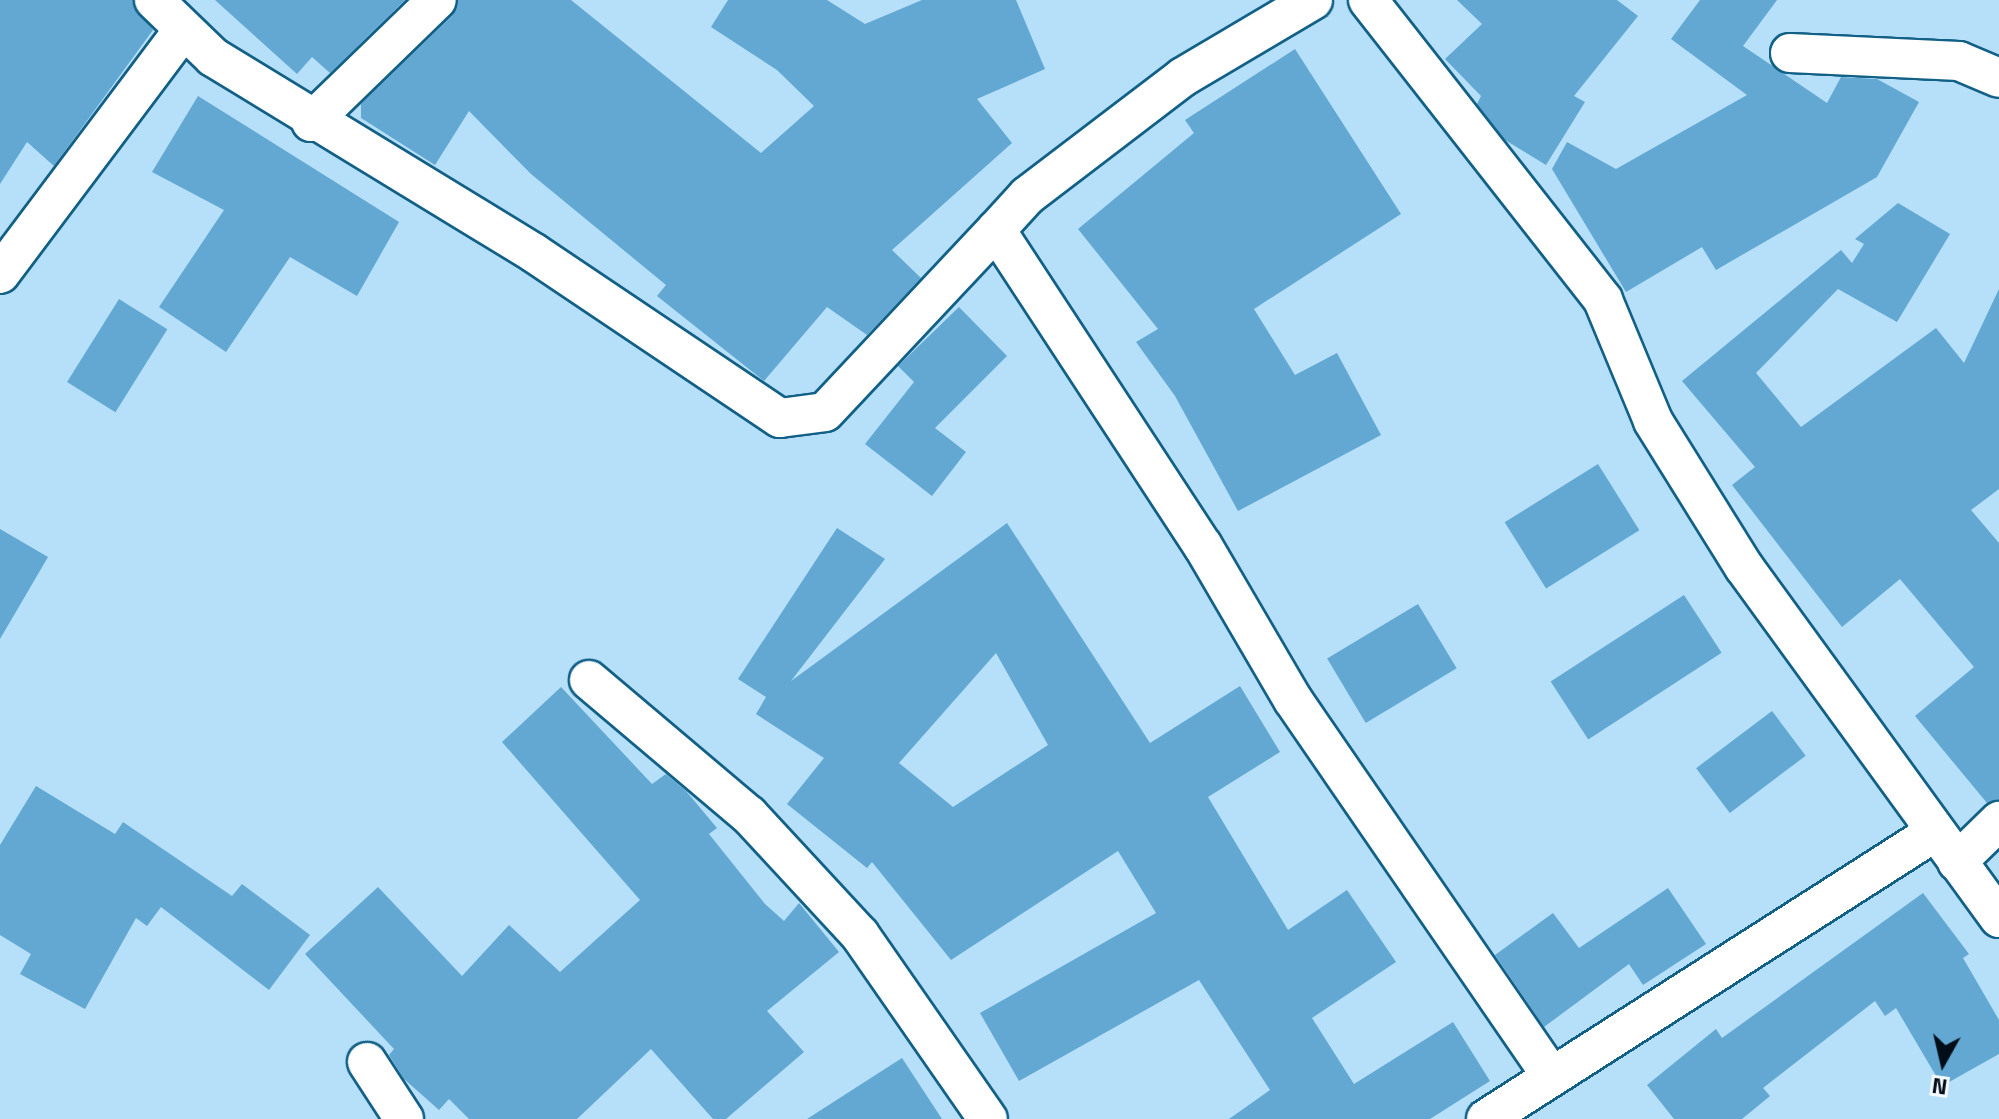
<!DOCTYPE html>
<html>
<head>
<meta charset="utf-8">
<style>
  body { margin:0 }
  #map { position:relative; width:1999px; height:1119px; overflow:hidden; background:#b6dff9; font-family:"Titillium Web",sans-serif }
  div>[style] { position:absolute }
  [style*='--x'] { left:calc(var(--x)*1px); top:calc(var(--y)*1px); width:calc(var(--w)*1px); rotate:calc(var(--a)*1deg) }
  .building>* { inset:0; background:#62a8d2; transform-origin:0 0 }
  .roads { filter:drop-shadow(2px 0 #126086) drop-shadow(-2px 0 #126086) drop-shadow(0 2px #126086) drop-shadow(0 -2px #126086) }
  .minor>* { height:38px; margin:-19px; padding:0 19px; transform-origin:19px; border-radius:19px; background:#fff }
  span { translate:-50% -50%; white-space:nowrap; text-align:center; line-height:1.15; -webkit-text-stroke:8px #f4faff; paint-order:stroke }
  .north { position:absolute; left:1903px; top:1023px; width:80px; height:80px; -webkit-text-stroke:6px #f4faff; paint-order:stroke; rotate:188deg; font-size:22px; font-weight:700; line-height:32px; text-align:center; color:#000e1a }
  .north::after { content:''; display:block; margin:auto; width:28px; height:36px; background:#000e1a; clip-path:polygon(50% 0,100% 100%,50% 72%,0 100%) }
</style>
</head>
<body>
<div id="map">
  <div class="building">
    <i style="clip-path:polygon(0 0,133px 0,153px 30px,54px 166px,27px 142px,0 184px)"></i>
    <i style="clip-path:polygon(215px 0,405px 0,330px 73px,312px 57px,297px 74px)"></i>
    <i style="clip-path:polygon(458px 0,571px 0,761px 153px,814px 106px,777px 70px,711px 27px,728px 0,827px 0,865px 24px,922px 0,1016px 0,1045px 69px,977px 99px,1012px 143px,892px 250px,921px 278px,867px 335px,827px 307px,764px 381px,657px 296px,666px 285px,531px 174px,469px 111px,435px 165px,361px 118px,361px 104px,452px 16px)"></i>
    <i style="clip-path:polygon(1457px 0,1617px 0,1638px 16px,1574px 96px,1585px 102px,1546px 165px,1505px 140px,1477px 104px,1481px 96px,1445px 59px,1482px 24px)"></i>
    <i style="clip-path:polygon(1700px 0,1777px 0,1743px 46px,1827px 103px,1841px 77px,1877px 79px,1919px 102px,1877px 177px,1716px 270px,1702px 247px,1626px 292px,1552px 169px,1567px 142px,1616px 169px,1747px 95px,1671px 39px)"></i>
    <i style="clip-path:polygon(1295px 49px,1401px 214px,1254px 309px,1295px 375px,1337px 353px,1381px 435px,1238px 511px,1175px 396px,1136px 342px,1158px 329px,1078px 229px,1194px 133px,1185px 120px)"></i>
    <i style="clip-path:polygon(198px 96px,399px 222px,357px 296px,290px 257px,226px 352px,159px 307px,224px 210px,152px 172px)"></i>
    <i style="clip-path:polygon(1898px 203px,1950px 234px,1897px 322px,1838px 289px,1756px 373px,1801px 427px,1936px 328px,1964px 363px,1999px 289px,1999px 489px,1971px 510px,1999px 543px,1999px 800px,1987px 803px,1915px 716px,1974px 667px,1900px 579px,1842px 627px,1732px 485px,1755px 467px,1682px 381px,1841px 250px,1852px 263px,1864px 244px,1855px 239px)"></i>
    <i style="left:119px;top:299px;width:57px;height:98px;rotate:32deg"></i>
    <i style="clip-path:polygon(959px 307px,1007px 356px,935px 428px,966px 452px,932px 496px,865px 444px,914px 382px,898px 366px)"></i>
    <i style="left:1598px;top:464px;width:78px;height:110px;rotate:58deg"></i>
    <i style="clip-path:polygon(evenodd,1007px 523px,1150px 743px,1240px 686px,1280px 752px,1208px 797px,1288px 930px,1347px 890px,1396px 962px,1312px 1018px,1354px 1084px,1453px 1022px,1490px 1081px,1430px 1119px,1229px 1119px,1270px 1090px,1199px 980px,1019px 1081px,980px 1013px,1156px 913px,1118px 851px,951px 960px,872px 862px,867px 868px,787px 804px,824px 758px,756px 714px,766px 697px,738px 679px,837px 528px,885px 559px,791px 681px,1007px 523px,996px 653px,1048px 745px,953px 807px,899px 763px,996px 653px)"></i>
    <i style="clip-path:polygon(0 529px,48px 557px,0 639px)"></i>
    <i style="left:1684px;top:595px;width:69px;height:159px;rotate:57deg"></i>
    <i style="left:1418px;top:604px;width:75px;height:106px;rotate:59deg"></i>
    <i style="clip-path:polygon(561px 687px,652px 784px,666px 774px,686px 791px,717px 828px,709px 834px,765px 904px,784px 921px,799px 903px,839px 952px,767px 1011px,804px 1052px,726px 1119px,713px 1119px,651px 1049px,577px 1119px,469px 1119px,449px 1099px,439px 1110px,404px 1079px,389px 1055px,394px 1049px,305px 954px,378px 887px,462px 976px,509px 925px,560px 972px,640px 900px,502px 742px)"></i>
    <i style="left:1772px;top:711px;width:56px;height:95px;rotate:53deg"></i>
    <i style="clip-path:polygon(36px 786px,115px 834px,123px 822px,232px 896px,242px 884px,310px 935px,269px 990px,161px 907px,147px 926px,136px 918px,85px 1009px,20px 974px,31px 954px,0 935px,0 845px)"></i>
    <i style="clip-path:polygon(1668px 888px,1706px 944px,1643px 985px,1629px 964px,1544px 1027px,1495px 955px,1553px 913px,1579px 948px)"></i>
    <i style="clip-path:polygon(1923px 893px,1969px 954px,1963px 958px,1999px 1020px,1999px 1054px,1942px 1086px,1896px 1008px,1885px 1016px,1875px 1001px,1763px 1088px,1770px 1096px,1742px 1119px,1674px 1119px,1647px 1085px,1716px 1029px,1722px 1038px)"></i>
    <i style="clip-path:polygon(902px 1058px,942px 1119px,807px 1119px)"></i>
  </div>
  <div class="roads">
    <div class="minor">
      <i style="--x:154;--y:0;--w:82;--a:44"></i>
      <i style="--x:213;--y:57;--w:376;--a:31.4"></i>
      <i style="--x:534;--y:253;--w:296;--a:33.9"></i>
      <i style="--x:780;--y:418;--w:45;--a:-7.6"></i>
      <i style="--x:825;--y:412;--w:250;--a:-46.8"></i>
      <i style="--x:1313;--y:0;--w:151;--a:149.4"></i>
      <i style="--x:1183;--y:77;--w:196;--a:142.7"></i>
      <i style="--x:1027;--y:196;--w:46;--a:132.4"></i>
      <i style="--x:996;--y:230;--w:378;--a:56.8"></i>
      <i style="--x:1203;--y:546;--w:178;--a:59.7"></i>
      <i style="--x:1293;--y:700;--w:452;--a:55.5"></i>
      <i style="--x:1368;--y:0;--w:381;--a:51.9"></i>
      <i style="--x:1603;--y:300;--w:131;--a:67.5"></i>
      <i style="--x:1653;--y:421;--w:172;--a:58.1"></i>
      <i style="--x:1744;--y:567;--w:434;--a:54"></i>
      <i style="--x:1790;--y:53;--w:169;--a:2.7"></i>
      <i style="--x:1959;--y:61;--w:43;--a:23"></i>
      <i style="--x:311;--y:122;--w:175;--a:-44.1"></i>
      <i style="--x:0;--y:274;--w:303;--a:-53.1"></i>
      <i style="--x:589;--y:680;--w:209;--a:40.2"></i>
      <i style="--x:749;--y:815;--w:163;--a:47.2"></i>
      <i style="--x:860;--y:935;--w:224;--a:55.2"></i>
      <i style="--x:1957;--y:862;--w:59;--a:-44.3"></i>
      <i style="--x:367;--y:1062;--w:68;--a:57"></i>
      <i style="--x:1486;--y:1119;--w:533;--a:-32.59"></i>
    </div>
  </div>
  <div class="north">N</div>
</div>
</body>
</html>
